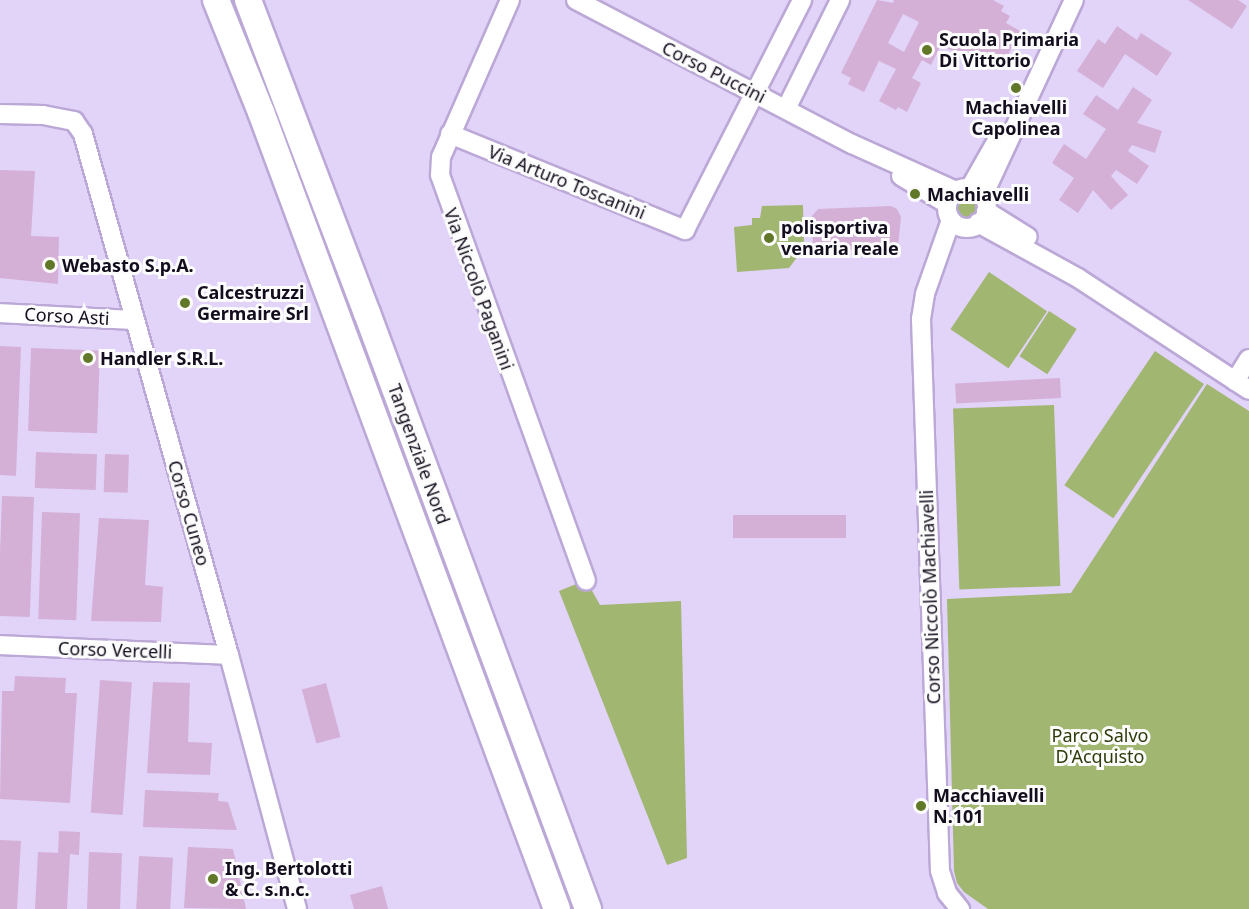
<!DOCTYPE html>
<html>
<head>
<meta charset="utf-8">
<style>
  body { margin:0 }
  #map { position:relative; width:1249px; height:909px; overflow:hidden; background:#e2d3f9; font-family:"Noto Sans",sans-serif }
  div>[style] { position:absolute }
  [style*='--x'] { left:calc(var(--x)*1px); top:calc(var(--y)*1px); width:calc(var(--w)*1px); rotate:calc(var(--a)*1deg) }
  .green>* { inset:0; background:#a0b671; transform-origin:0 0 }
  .round { border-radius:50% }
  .building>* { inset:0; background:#d4b0d7; transform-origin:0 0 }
  .roads { filter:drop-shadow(2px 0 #bba8d6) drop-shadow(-2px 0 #bba8d6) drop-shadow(0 2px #bba8d6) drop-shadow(0 -2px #bba8d6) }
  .minor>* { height:18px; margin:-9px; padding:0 9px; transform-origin:9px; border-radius:9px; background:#fff }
  .minor>.ring { margin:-9px; padding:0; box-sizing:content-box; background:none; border:18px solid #fff; border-radius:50% }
  .highway>* { height:26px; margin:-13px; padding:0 13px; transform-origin:13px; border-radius:13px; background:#fff }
  .dots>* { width:16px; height:16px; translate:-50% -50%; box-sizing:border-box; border:3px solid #fcfcfc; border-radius:50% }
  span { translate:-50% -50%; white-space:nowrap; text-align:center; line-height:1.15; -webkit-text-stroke:6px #fcfcfc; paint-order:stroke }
  .poi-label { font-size:18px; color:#140d1d; font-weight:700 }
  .left { translate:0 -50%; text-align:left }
  .street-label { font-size:18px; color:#140d1d }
  .park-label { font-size:18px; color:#2d3a0a }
</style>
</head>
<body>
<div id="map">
  <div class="green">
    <i class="round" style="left:953px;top:195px;width:26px;height:26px"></i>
    <i style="clip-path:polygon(803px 205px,804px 248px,789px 268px,737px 272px,734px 227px,752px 225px,752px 218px,760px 218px,762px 206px)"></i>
    <i style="left:989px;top:272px;width:70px;height:69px;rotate:34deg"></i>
    <i style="left:1049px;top:311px;width:33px;height:54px;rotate:33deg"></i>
    <i style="left:1155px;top:351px;width:59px;height:162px;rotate:34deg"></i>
    <i style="clip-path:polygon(1207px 384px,1249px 411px,1249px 909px,988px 909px,964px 892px,957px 883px,954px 871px,947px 599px,1071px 593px)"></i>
    <i style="left:1054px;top:405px;width:181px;height:101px;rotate:88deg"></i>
    <i style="clip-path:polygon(586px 580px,600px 605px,681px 601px,687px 858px,667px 865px,559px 591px)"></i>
  </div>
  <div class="building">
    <i style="clip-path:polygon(evenodd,877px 0,893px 3px,894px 0,993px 0,1004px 6px,1001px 11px,1010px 16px,1006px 23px,1020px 31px,1006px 59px,991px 52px,987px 61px,978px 56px,974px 62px,941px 45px,931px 65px,922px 60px,912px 78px,921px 83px,907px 112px,898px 107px,896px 110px,879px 101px,896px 69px,879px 61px,864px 92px,848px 84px,851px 78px,841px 73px,877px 0,903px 14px,919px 22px,904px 52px,888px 43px,903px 14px)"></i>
    <i style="clip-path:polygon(1188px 0,1238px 0,1247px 6px,1232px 29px)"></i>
    <i style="clip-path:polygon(1117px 26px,1137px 40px,1141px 33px,1172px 53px,1157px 76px,1125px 54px,1103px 88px,1077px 71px,1098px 39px,1105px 44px)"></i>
    <i style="clip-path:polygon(1133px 87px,1152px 100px,1137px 123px,1162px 131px,1155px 153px,1132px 145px,1128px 151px,1149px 166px,1137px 184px,1116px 170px,1111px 176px,1128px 195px,1111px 210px,1093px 190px,1078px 213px,1059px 200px,1074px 178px,1052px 163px,1064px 144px,1086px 159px,1106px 129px,1083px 114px,1096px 95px,1118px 110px)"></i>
    <i style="clip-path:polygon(0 170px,35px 171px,31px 236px,59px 237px,58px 284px,0 278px)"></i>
    <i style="clip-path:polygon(891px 206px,897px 209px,901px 217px,898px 247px,821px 252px,813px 248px,812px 216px,818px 209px)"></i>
    <i style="clip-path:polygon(0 346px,21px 347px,16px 476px,0 475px)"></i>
    <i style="left:31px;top:348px;width:69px;height:83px;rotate:2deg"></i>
    <i style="left:1060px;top:378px;width:20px;height:105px;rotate:87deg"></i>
    <i style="left:36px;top:452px;width:61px;height:36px;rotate:2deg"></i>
    <i style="left:105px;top:454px;width:24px;height:38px;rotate:2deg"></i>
    <i style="left:2px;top:496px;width:32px;height:120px;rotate:2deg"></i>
    <i style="left:42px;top:512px;width:38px;height:107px;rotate:2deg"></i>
    <i style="left:846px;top:515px;width:23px;height:113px;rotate:90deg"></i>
    <i style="clip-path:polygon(99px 518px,149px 520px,145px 585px,163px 587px,161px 622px,91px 621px)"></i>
    <i style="clip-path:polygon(15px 676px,66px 678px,65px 693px,77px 693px,70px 803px,0 799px,2px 691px,14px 691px)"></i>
    <i style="left:100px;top:680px;width:32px;height:133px;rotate:4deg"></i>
    <i style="clip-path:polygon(153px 682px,190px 683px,188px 742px,212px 743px,210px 775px,147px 773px)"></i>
    <i style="left:326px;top:683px;width:56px;height:25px;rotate:75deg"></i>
    <i style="clip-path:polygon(145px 790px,219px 793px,218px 801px,228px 802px,237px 830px,143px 827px)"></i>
    <i style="clip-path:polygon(59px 831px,80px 832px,79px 855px,70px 854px,67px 909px,35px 909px,38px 852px,58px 853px)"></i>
    <i style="clip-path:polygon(0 840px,21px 841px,17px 909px,0 909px)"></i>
    <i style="clip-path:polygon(188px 847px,233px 849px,246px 909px,184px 908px)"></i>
    <i style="left:89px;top:852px;width:33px;height:57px;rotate:2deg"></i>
    <i style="left:139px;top:856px;width:34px;height:53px;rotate:3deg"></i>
    <i style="clip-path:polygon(382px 886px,388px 909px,354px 909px,350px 895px)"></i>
  </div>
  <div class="roads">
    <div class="minor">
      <i style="--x:510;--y:0;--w:171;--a:113.7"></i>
      <i style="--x:441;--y:157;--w:18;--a:93"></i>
      <i style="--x:440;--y:175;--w:431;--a:70.2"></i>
      <i style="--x:576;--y:0;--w:311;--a:27.6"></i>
      <i style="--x:852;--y:144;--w:114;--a:24.3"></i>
      <i style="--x:786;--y:109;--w:122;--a:-63.6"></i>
      <i style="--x:0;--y:114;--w:43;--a:1.3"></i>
      <i style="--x:43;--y:115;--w:32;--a:11"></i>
      <i style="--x:74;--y:121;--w:16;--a:55"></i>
      <i style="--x:83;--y:134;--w:541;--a:74.35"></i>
      <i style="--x:229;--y:655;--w:263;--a:75"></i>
      <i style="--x:450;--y:134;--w:254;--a:22.2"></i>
      <i style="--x:685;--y:230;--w:258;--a:-63"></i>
      <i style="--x:901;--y:176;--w:54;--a:31.3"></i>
      <i style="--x:970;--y:188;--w:59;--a:-60.4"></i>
      <i class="ring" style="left:947px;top:188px;width:22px;height:22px"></i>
      <i style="--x:983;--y:196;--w:216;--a:-65.1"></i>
      <i style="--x:986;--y:211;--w:49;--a:31.8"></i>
      <i style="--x:951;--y:220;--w:78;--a:109.4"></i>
      <i style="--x:925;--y:294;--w:25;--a:99"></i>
      <i style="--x:921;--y:319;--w:552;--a:88.03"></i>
      <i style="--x:940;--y:871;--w:23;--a:72"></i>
      <i style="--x:947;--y:893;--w:21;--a:51"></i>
      <i style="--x:978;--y:223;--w:114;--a:28.8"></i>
      <i style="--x:1078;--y:278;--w:204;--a:33.2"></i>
      <i style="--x:0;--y:313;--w:134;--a:3"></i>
      <i style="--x:1235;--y:381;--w:26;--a:-58"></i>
      <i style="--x:0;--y:645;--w:229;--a:2.5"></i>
    </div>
    <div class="highway">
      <i style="--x:216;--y:0;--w:121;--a:68.1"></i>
      <i style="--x:261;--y:112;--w:850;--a:69.63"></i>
      <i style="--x:248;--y:0;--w:335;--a:69.2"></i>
      <i style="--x:367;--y:313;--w:636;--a:69.65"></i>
    </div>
  </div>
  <div class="dots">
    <i style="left:927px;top:50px;background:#617829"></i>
    <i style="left:1016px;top:88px;background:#617829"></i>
    <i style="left:915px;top:194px;background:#617829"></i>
    <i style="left:769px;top:238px;background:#617829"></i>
    <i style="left:50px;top:265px;background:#617829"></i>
    <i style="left:185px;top:303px;background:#617829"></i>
    <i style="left:88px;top:358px;background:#617829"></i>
    <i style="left:921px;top:806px;background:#617829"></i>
    <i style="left:213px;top:879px;background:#617829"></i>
  </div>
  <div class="poi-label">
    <span class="left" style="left:939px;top:50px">Scuola Primaria<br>Di Vittorio</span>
    <span style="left:1016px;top:118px">Machiavelli<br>Capolinea</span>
    <span class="left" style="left:927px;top:194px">Machiavelli</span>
    <span class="left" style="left:781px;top:238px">polisportiva<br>venaria reale</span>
    <span class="left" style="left:62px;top:265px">Webasto S.p.A.</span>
    <span class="left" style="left:197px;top:303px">Calcestruzzi<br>Germaire Srl</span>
    <span class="left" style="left:100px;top:358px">Handler S.R.L.</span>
    <span class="left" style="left:933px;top:806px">Macchiavelli<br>N.101</span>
    <span class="left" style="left:225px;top:879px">Ing. Bertolotti<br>&amp; C. s.n.c.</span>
  </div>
  <div class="street-label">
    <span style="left:714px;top:72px;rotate:27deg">Corso Puccini</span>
    <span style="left:567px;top:182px;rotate:22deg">Via Arturo Toscanini</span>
    <span style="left:479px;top:289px;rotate:70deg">Via Niccolò Paganini</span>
    <span style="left:67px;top:316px;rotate:3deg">Corso Asti</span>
    <span style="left:419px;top:454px;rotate:70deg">Tangenziale Nord</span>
    <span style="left:189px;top:513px;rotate:74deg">Corso Cuneo</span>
    <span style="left:930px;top:597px;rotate:-92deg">Corso Niccolò Machiavelli</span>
    <span style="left:115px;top:650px;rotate:2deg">Corso Vercelli</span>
  </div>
  <div class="park-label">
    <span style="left:1100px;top:746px">Parco Salvo<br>D'Acquisto</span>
  </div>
</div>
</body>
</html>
